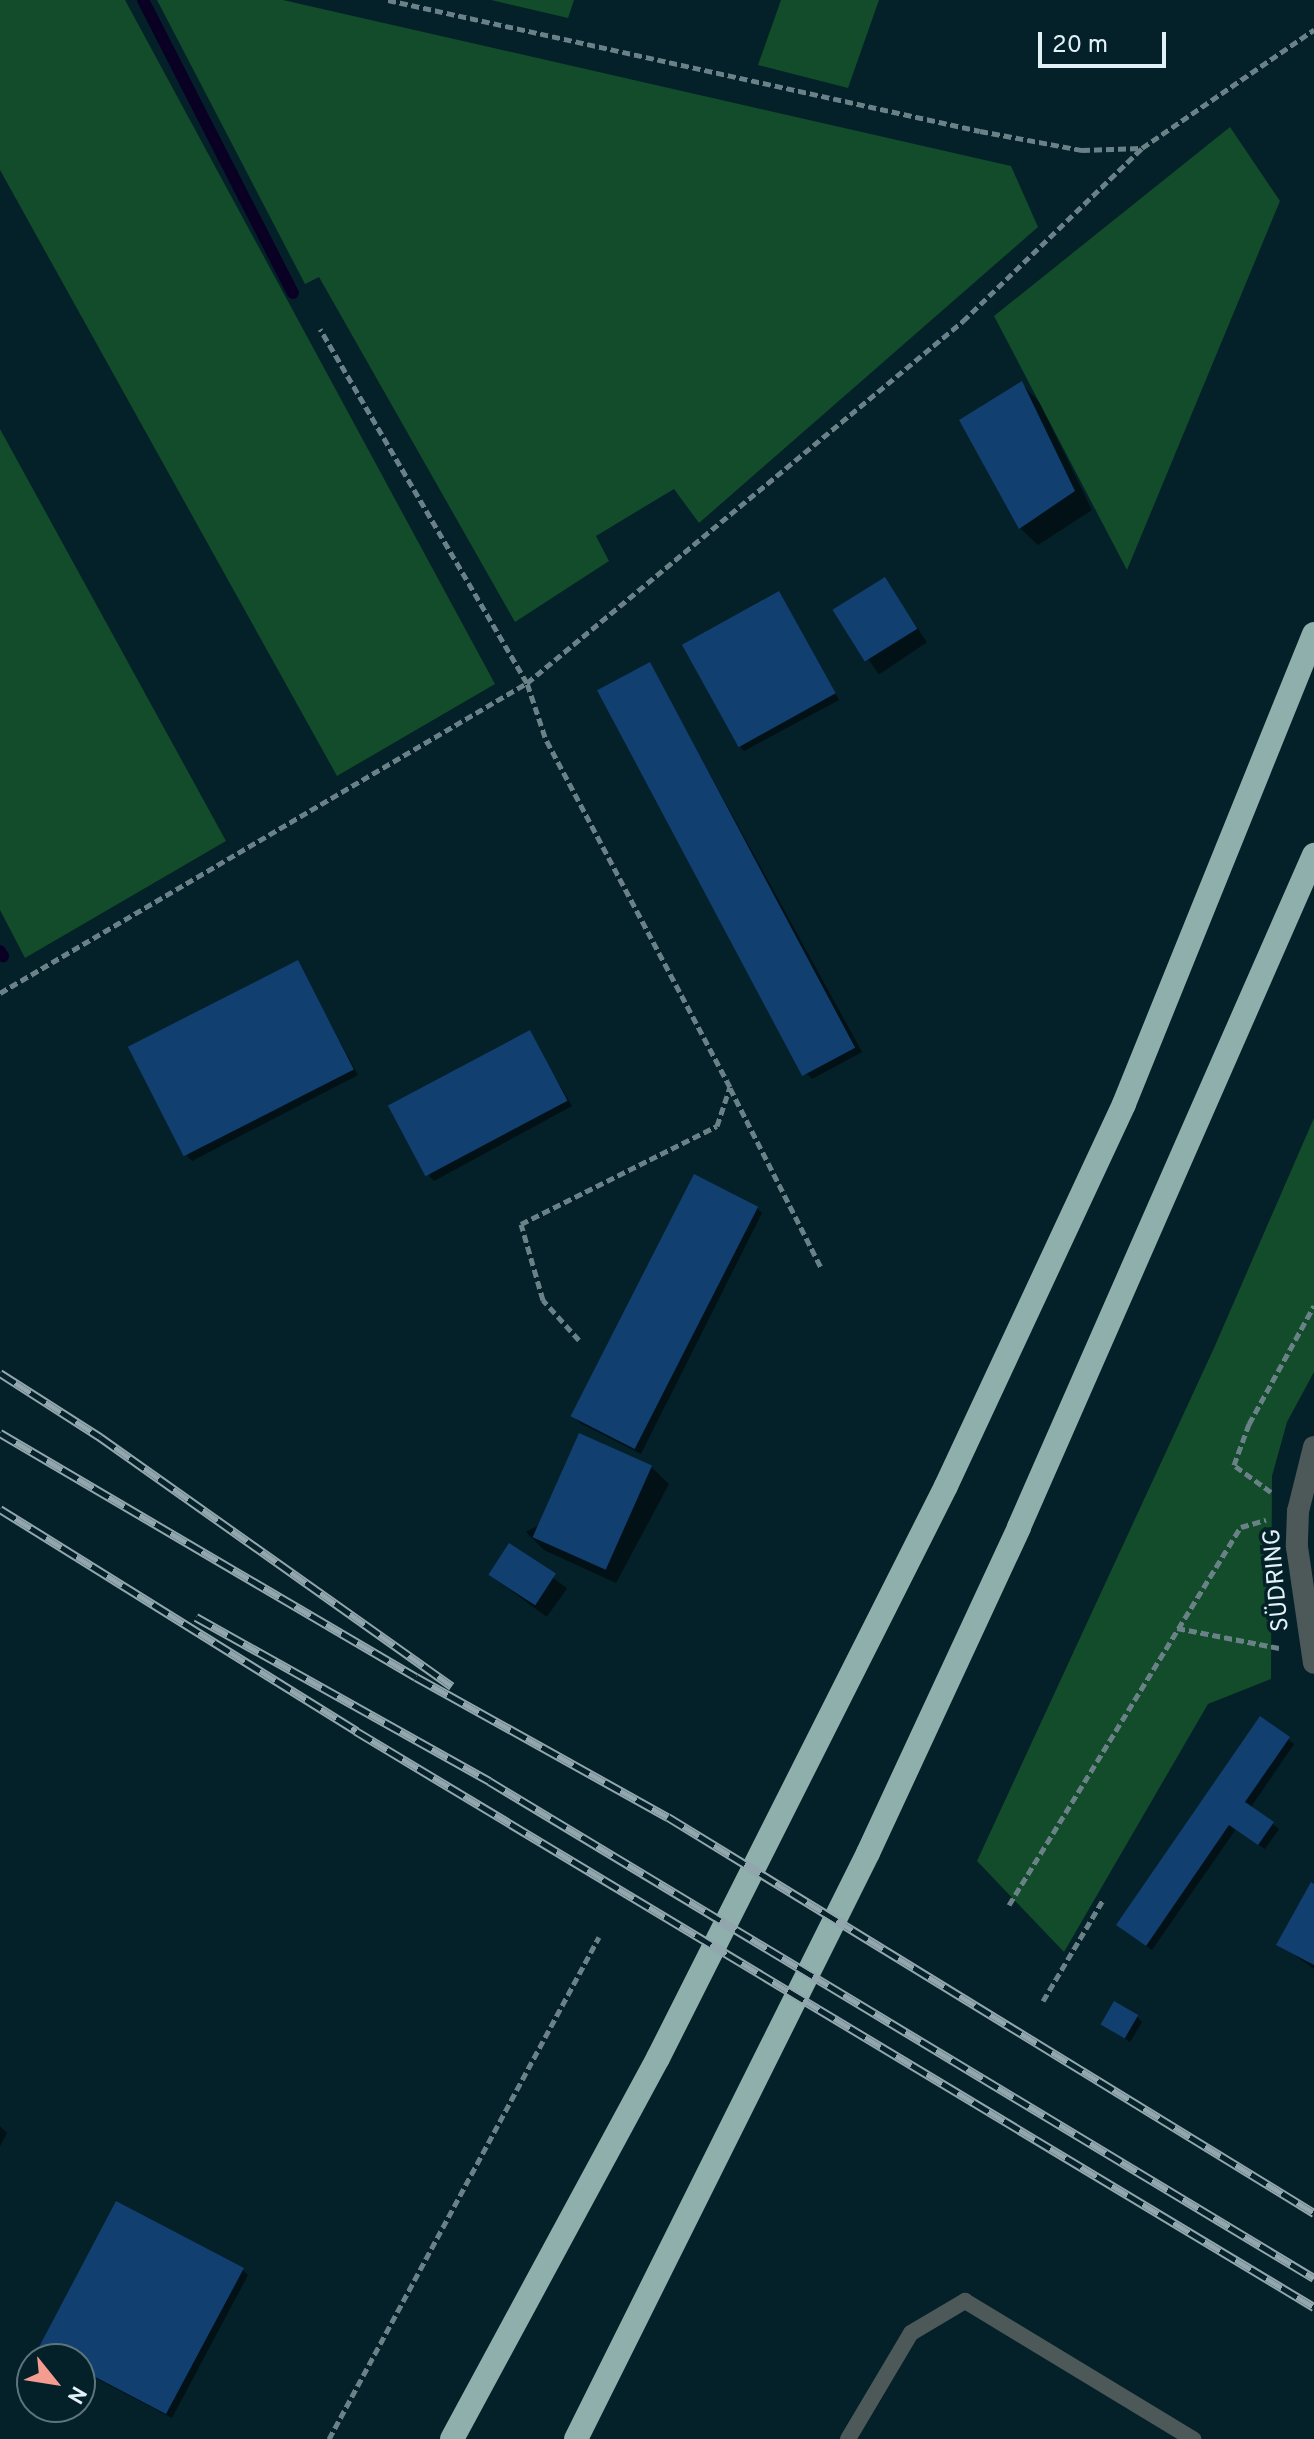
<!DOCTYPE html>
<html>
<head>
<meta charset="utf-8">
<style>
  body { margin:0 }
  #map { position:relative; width:1314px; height:2439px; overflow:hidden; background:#042028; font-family:Overpass,sans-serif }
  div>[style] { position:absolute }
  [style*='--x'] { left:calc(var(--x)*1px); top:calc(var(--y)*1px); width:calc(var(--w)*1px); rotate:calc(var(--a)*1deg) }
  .green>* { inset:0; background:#124c2a }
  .shadow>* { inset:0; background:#0007; transform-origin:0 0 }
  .stream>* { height:12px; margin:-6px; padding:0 6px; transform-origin:6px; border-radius:6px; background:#090024 }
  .building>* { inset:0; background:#113f70; transform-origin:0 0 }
  .path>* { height:5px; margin-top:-2.5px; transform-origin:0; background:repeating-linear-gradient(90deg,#6b8188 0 8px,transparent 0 12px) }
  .service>* { height:16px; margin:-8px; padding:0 8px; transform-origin:8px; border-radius:8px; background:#4c5958 }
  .minor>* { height:22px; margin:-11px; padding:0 11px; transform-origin:11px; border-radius:11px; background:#4c5958 }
  .motorway>* { height:24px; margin:-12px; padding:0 12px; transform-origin:12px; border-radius:12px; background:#8eafab }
  .rail>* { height:9px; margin-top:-4.5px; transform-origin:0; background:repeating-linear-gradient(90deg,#042028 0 18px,#92a6ad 0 36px); box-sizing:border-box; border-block:2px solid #92a6ad }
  span { translate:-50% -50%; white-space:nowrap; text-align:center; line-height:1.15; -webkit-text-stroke:7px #042028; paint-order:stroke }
  .street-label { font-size:24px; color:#e1f1f7 }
  .north { position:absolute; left:16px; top:2343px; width:80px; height:80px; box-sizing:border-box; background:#042028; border:2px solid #5c747b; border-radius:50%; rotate:120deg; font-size:22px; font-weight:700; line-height:32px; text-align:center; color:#e1f1f7 }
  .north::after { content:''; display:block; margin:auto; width:28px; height:36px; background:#f59c91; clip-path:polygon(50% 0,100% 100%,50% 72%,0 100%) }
  .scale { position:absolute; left:1038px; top:32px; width:128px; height:36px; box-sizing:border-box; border:4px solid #e1f1f7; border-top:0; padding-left:10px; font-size:24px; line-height:28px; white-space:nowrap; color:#e1f1f7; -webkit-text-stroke:6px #042028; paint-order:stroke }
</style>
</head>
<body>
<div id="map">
  <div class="green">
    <i style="clip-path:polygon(0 0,125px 0,495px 684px,337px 776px,0 170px)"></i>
    <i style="clip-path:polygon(157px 0,283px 0,1011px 166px,1038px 227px,699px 523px,674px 489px,596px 536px,609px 561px,515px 622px,319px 277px,305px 284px)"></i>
    <i style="clip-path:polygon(491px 0,574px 0,568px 18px)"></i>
    <i style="clip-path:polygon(781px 0,879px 0,848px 88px,758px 65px)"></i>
    <i style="clip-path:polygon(1230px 127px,1280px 201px,1127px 570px,994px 316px)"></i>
    <i style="clip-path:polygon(0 429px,226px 841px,25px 958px,0 910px)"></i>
    <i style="clip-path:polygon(1314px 1118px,1314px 1372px,1287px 1422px,1272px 1476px,1271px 1679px,1208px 1704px,1064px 1952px,977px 1861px,1214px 1348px)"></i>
  </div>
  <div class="shadow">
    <i style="clip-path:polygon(1022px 384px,1039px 402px,1092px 510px,1038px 545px,1020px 528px)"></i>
    <i style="left:885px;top:580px;width:75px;height:58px;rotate:56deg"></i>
    <i style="clip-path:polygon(778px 593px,839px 700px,744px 751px,739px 746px)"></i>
    <i style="clip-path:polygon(650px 665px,862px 1052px,812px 1079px,807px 1074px)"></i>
    <i style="clip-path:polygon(298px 963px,358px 1075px,192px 1161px,187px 1156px)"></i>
    <i style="clip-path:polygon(529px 1033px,572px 1106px,434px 1181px,429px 1176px)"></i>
    <i style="clip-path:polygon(757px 1208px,762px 1213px,641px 1454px,580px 1423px,575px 1418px)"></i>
    <i style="clip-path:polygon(651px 1467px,669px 1484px,616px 1583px,544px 1550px,526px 1532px)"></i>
    <i style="left:509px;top:1546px;width:72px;height:35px;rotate:36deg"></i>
    <i style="clip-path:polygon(1261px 1719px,1294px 1744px,1251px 1807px,1279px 1829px,1265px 1849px,1236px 1829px,1152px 1950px,1124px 1931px)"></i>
    <i style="clip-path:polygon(1314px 1886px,1314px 1969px,1279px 1944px)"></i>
    <i style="clip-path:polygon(1137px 2017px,1142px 2022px,1130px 2042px,1103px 2024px)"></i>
    <i style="clip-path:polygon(0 2126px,7px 2133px,0 2146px)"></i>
    <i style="clip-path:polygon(243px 2270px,248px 2275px,172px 2418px,80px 2370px,80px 2359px,59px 2359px,42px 2347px)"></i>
  </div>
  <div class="stream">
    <i style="--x:143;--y:0;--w:329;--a:62.9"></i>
    <i style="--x:0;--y:951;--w:6;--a:59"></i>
  </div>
  <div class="building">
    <i style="clip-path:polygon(1022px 381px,1075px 491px,1019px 529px,959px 420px)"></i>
    <i style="left:885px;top:577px;width:61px;height:62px;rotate:58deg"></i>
    <i style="left:779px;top:591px;width:117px;height:111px;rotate:61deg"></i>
    <i style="left:650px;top:662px;width:437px;height:60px;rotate:62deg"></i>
    <i style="left:298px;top:960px;width:123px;height:191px;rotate:63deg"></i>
    <i style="left:530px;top:1030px;width:80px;height:161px;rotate:62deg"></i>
    <i style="left:694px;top:1174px;width:72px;height:272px;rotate:27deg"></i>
    <i style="left:579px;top:1433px;width:80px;height:114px;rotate:24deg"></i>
    <i style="left:509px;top:1543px;width:56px;height:38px;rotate:33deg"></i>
    <i style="clip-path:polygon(1260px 1716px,1290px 1737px,1245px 1802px,1274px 1822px,1258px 1845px,1229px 1825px,1146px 1946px,1116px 1925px)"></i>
    <i style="clip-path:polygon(1311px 1882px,1314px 1884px,1314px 1965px,1276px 1945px)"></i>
    <i style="left:1114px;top:2001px;width:28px;height:27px;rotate:30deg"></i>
    <i style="clip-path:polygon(116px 2201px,244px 2268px,166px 2414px,80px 2369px,80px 2359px,61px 2359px,39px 2347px)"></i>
  </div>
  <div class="path">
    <i style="--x:388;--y:0;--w:606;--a:12.48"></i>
    <i style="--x:980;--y:131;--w:104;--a:10.6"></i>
    <i style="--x:1082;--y:150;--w:60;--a:-1.9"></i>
    <i style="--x:0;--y:993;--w:611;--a:-30.47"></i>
    <i style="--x:527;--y:683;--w:410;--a:-120.3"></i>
    <i style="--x:730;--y:1088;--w:203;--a:63.1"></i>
    <i style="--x:579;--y:1340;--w:54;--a:-132"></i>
    <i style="--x:543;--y:1300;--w:79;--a:-106.1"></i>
    <i style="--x:521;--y:1224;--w:219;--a:-26.6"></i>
    <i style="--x:717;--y:1126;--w:41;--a:-71.6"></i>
    <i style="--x:730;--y:1087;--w:396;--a:-117.9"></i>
    <i style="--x:545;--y:737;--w:57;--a:-108.4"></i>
    <i style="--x:527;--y:683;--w:567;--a:-39.7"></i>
    <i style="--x:963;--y:321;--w:249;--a:-44"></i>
    <i style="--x:1142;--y:148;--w:209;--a:-34.5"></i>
    <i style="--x:1271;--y:1492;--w:46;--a:-143.9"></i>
    <i style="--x:1234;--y:1465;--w:44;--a:-69.9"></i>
    <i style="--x:1249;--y:1424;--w:135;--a:-61.2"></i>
    <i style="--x:1177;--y:1628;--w:104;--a:11.1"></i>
    <i style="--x:1009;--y:1905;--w:444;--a:-58.5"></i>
    <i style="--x:1241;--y:1527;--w:26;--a:-16"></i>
    <i style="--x:1043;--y:2001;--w:117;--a:-59.3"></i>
    <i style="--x:329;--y:2439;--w:570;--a:-61.73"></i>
  </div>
  <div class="service">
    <i style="--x:848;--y:2439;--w:123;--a:-59.3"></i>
    <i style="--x:911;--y:2333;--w:63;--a:-30.7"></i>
    <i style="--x:965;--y:2301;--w:267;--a:31.2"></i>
  </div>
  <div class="minor">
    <i style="--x:1314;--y:1447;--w:66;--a:104"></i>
    <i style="--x:1298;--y:1511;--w:36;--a:92"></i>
    <i style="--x:1297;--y:1547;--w:117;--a:81.7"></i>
  </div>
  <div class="motorway">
    <i style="--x:452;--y:2439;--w:433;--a:-61.6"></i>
    <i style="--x:658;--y:2058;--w:640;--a:-63.27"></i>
    <i style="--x:946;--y:1486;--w:421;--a:-65"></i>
    <i style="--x:1124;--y:1104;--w:507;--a:-67.99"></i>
    <i style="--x:576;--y:2439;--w:655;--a:-63.51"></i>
    <i style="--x:868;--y:1853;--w:359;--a:-65.1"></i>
    <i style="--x:1019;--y:1527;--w:734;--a:-66.3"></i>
  </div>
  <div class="rail">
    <i style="--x:0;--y:1373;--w:119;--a:32.6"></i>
    <i style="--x:100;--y:1437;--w:431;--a:35.3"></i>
    <i style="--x:0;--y:1433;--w:482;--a:30.4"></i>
    <i style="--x:416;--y:1677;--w:288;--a:29.1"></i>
    <i style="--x:668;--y:1817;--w:758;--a:31.51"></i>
    <i style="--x:0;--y:1509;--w:420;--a:31.9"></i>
    <i style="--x:356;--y:1731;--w:1118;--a:31.02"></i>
    <i style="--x:196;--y:1617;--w:336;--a:29.2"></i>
    <i style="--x:489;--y:1781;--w:963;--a:31.07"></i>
  </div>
  <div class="street-label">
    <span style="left:1278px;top:1580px;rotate:-95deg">SÜDRING</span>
  </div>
  <div class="north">N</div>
  <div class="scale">20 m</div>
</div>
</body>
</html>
